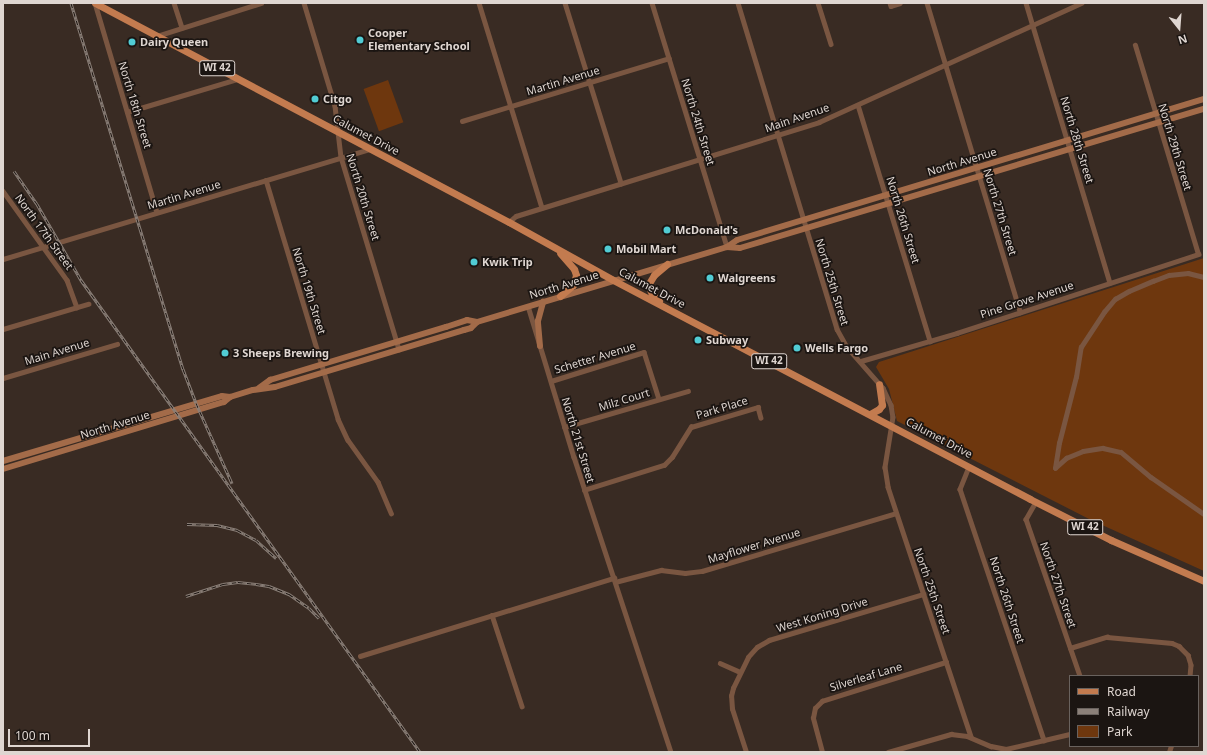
<!DOCTYPE html>
<html>
<head>
<meta charset="utf-8">
<style>
  body { margin:0 }
  #map { position:relative; width:1207px; height:755px; overflow:hidden; background:#392b23; font-family:"Noto Sans",sans-serif }
  div>[style] { position:absolute }
  [style*='--x'] { left:calc(var(--x)*1px); top:calc(var(--y)*1px); width:calc(var(--w)*1px); rotate:calc(var(--a)*1deg) }
  .green>* { inset:0; background:#6e370e; transform-origin:0 0 }
  .minor>* { height:4.5px; margin:-2.25px; padding:0 2.25px; transform-origin:2.25px; border-radius:2.25px; background:#7a5641 }
  .secondary>* { height:6px; margin:-3px; padding:0 3px; transform-origin:3px; border-radius:3px; background:#a36b49 }
  .primary>* { height:7px; margin:-3.5px; padding:0 3.5px; transform-origin:3.5px; border-radius:3.5px; background:#c37b4f }
  .rail>* { height:3px; margin-top:-1.5px; transform-origin:0; background:repeating-linear-gradient(90deg,#1b1512 0 4.5px,#8b8079 0 9px); box-sizing:border-box; border-block:1px solid #8b8079 }
  .dots>* { width:11px; height:11px; translate:-50% -50%; box-sizing:border-box; border:2px solid #1b1512; border-radius:50% }
  span { translate:-50% -50%; white-space:nowrap; text-align:center; line-height:1.15; -webkit-text-stroke:3.5px #1b1512; paint-order:stroke }
  .shield-label span { padding:1px 3px; background:#1b1512; border:1px solid; border-radius:3px; -webkit-text-stroke-width:0 }
  .shield-label { font-size:10px; color:#dfd6d1; font-weight:700 }
  .poi-label { font-size:11px; color:#dfd6d1; font-weight:700 }
  .left { translate:0 -50%; text-align:left }
  .street-label { font-size:11px; color:#dfd6d1 }
  .frame { position:absolute; inset:0; border:4px solid #dfd6d1; pointer-events:none }
  .legend { position:absolute; left:1069px; top:675px; width:130px; height:72px; box-sizing:border-box; background:#1b1512; border:1px solid #69625e; margin:0; padding:5px 7px; list-style:none; font-size:12px; color:#dfd6d1 }
  .legend li { display:flex; align-items:center; gap:8px; height:20px }
  .legend b { width:20px; border:1px solid #69625e }
  .north { position:absolute; left:1159px; top:8px; width:40px; height:40px; -webkit-text-stroke:3px #1b1512; paint-order:stroke; rotate:163deg; font-size:11px; font-weight:700; line-height:16px; text-align:center; color:#dfd6d1 }
  .north::after { content:''; display:block; margin:auto; width:14px; height:18px; background:#dfd6d1; clip-path:polygon(50% 0,100% 100%,50% 72%,0 100%) }
  .scale { position:absolute; left:8px; top:729px; width:82px; height:18px; box-sizing:border-box; border:2px solid #dfd6d1; border-top:0; padding-left:5px; font-size:12px; line-height:14px; white-space:nowrap; color:#dfd6d1; -webkit-text-stroke:3px #1b1512; paint-order:stroke }
</style>
</head>
<body>
<div id="map">
  <div class="green">
    <i style="left:388px;top:80px;width:45px;height:26px;rotate:70deg"></i>
    <i style="clip-path:polygon(1204px 258px,1204px 571px,1091px 520px,897px 421px,889px 389px,876px 367px,879px 362px)"></i>
  </div>
  <div class="minor">
    <i style="--x:95;--y:3;--w:218;--a:73.5"></i>
    <i style="--x:174;--y:3;--w:26;--a:72"></i>
    <i style="--x:304;--y:3;--w:108;--a:73.2"></i>
    <i style="--x:335;--y:106;--w:51;--a:83.3"></i>
    <i style="--x:341;--y:157;--w:201;--a:73.2"></i>
    <i style="--x:479;--y:3;--w:214;--a:72.9"></i>
    <i style="--x:565;--y:3;--w:189;--a:72.7"></i>
    <i style="--x:652;--y:3;--w:255;--a:72.9"></i>
    <i style="--x:738;--y:3;--w:341;--a:73.1"></i>
    <i style="--x:837;--y:329;--w:21;--a:61"></i>
    <i style="--x:847;--y:347;--w:55;--a:48.7"></i>
    <i style="--x:883;--y:388;--w:19;--a:65"></i>
    <i style="--x:891;--y:405;--w:12;--a:81"></i>
    <i style="--x:893;--y:417;--w:51;--a:99.1"></i>
    <i style="--x:885;--y:467;--w:20;--a:81"></i>
    <i style="--x:888;--y:487;--w:263;--a:71.6"></i>
    <i style="--x:818;--y:3;--w:43;--a:72.4"></i>
    <i style="--x:890;--y:3;--w:3;--a:72"></i>
    <i style="--x:891;--y:6;--w:9;--a:-18"></i>
    <i style="--x:927;--y:3;--w:323;--a:73.2"></i>
    <i style="--x:1026;--y:3;--w:292;--a:73.3"></i>
    <i style="--x:157;--y:36;--w:109;--a:-17.6"></i>
    <i style="--x:858;--y:105;--w:247;--a:73"></i>
    <i style="--x:127;--y:112;--w:116;--a:-16.6"></i>
    <i style="--x:462;--y:121;--w:216;--a:-16.9"></i>
    <i style="--x:266;--y:180;--w:250;--a:73.2"></i>
    <i style="--x:338;--y:419;--w:23;--a:65"></i>
    <i style="--x:348;--y:440;--w:52;--a:54.5"></i>
    <i style="--x:378;--y:482;--w:34;--a:67"></i>
    <i style="--x:3;--y:191;--w:110;--a:54.3"></i>
    <i style="--x:67;--y:280;--w:29;--a:70"></i>
    <i style="--x:509;--y:222;--w:9;--a:-41"></i>
    <i style="--x:516;--y:216;--w:317;--a:-17.2"></i>
    <i style="--x:819;--y:122;--w:288;--a:-24.4"></i>
    <i style="--x:3;--y:259;--w:382;--a:-16.7"></i>
    <i style="--x:528;--y:306;--w:158;--a:73.1"></i>
    <i style="--x:574;--y:457;--w:311;--a:71.8"></i>
    <i style="--x:3;--y:329;--w:89;--a:-16.4"></i>
    <i style="--x:861;--y:361;--w:100;--a:-16.3"></i>
    <i style="--x:957;--y:333;--w:254;--a:-18.1"></i>
    <i style="--x:1198;--y:254;--w:218;--a:-106.8"></i>
    <i style="--x:3;--y:378;--w:119;--a:-16.6"></i>
    <i style="--x:551;--y:381;--w:97;--a:-17.3"></i>
    <i style="--x:644;--y:352;--w:49;--a:72.3"></i>
    <i style="--x:564;--y:427;--w:129;--a:-16.2"></i>
    <i style="--x:969;--y:467;--w:24;--a:112"></i>
    <i style="--x:960;--y:489;--w:265;--a:71.5"></i>
    <i style="--x:1055;--y:468;--w:25;--a:-81"></i>
    <i style="--x:1059;--y:443;--w:68;--a:-75.6"></i>
    <i style="--x:1076;--y:377;--w:30;--a:-81"></i>
    <i style="--x:1081;--y:347;--w:42;--a:-56.7"></i>
    <i style="--x:1104;--y:312;--w:17;--a:-50"></i>
    <i style="--x:1115;--y:299;--w:16;--a:-30"></i>
    <i style="--x:1129;--y:291;--w:26;--a:-23"></i>
    <i style="--x:1153;--y:281;--w:17;--a:-21"></i>
    <i style="--x:1169;--y:275;--w:19;--a:-6"></i>
    <i style="--x:1188;--y:273;--w:16;--a:14"></i>
    <i style="--x:1055;--y:468;--w:15;--a:-42"></i>
    <i style="--x:1066;--y:458;--w:18;--a:-22"></i>
    <i style="--x:1083;--y:451;--w:20;--a:-9"></i>
    <i style="--x:1103;--y:448;--w:18;--a:13"></i>
    <i style="--x:1121;--y:452;--w:39;--a:40"></i>
    <i style="--x:1151;--y:477;--w:65;--a:34.9"></i>
    <i style="--x:584;--y:490;--w:84;--a:-17.4"></i>
    <i style="--x:664;--y:465;--w:11;--a:-45"></i>
    <i style="--x:672;--y:457;--w:36;--a:-58"></i>
    <i style="--x:691;--y:427;--w:70;--a:-16.6"></i>
    <i style="--x:758;--y:407;--w:11;--a:75"></i>
    <i style="--x:1036;--y:502;--w:20;--a:120"></i>
    <i style="--x:1026;--y:519;--w:166;--a:71"></i>
    <i style="--x:615;--y:582;--w:48;--a:-14.6"></i>
    <i style="--x:661;--y:570;--w:24;--a:7"></i>
    <i style="--x:685;--y:573;--w:17;--a:-7"></i>
    <i style="--x:702;--y:571;--w:202;--a:-16.6"></i>
    <i style="--x:492;--y:615;--w:96;--a:71.8"></i>
    <i style="--x:1070;--y:648;--w:39;--a:-17"></i>
    <i style="--x:1107;--y:637;--w:65;--a:5.3"></i>
    <i style="--x:1172;--y:643;--w:8;--a:23"></i>
    <i style="--x:1179;--y:646;--w:13;--a:45"></i>
    <i style="--x:1188;--y:655;--w:10;--a:73"></i>
    <i style="--x:1191;--y:665;--w:11;--a:95"></i>
    <i style="--x:360;--y:656;--w:266;--a:-17.1"></i>
    <i style="--x:720;--y:663;--w:22;--a:24"></i>
    <i style="--x:746;--y:752;--w:45;--a:-108"></i>
    <i style="--x:732;--y:709;--w:13;--a:-94"></i>
    <i style="--x:731;--y:696;--w:8;--a:-76"></i>
    <i style="--x:733;--y:688;--w:34;--a:-64"></i>
    <i style="--x:748;--y:657;--w:13;--a:-48"></i>
    <i style="--x:757;--y:647;--w:14;--a:-30"></i>
    <i style="--x:769;--y:640;--w:161;--a:-16.6"></i>
    <i style="--x:822;--y:752;--w:35;--a:-105"></i>
    <i style="--x:813;--y:718;--w:10;--a:-79"></i>
    <i style="--x:815;--y:708;--w:10;--a:-45"></i>
    <i style="--x:822;--y:701;--w:130;--a:-17.5"></i>
    <i style="--x:888;--y:752;--w:66;--a:-15.9"></i>
    <i style="--x:951;--y:734;--w:16;--a:7"></i>
    <i style="--x:967;--y:736;--w:26;--a:23"></i>
    <i style="--x:991;--y:746;--w:15;--a:11"></i>
    <i style="--x:1006;--y:749;--w:66;--a:-13.2"></i>
    <i style="--x:1169;--y:752;--w:6;--a:-72"></i>
  </div>
  <div class="secondary">
    <i style="--x:727;--y:247;--w:13;--a:4"></i>
    <i style="--x:740;--y:248;--w:484;--a:-16.7"></i>
    <i style="--x:540;--y:346;--w:25;--a:-95"></i>
    <i style="--x:538;--y:321;--w:20;--a:-75"></i>
    <i style="--x:259;--y:388;--w:14;--a:-36"></i>
    <i style="--x:270;--y:380;--w:184;--a:-16.8"></i>
    <i style="--x:446;--y:327;--w:22;--a:-18"></i>
    <i style="--x:467;--y:320;--w:10;--a:11"></i>
    <i style="--x:3;--y:461;--w:228;--a:-16.5"></i>
    <i style="--x:222;--y:396;--w:8;--a:7"></i>
    <i style="--x:3;--y:469;--w:231;--a:-16.9"></i>
    <i style="--x:224;--y:402;--w:8;--a:-40"></i>
    <i style="--x:230;--y:397;--w:24;--a:-17"></i>
    <i style="--x:253;--y:390;--w:22;--a:-8"></i>
    <i style="--x:275;--y:387;--w:197;--a:-16.8"></i>
    <i style="--x:464;--y:330;--w:7;--a:-16"></i>
    <i style="--x:471;--y:328;--w:8;--a:-45"></i>
    <i style="--x:477;--y:322;--w:261;--a:-16.7"></i>
    <i style="--x:727;--y:247;--w:12;--a:-35"></i>
    <i style="--x:737;--y:240;--w:488;--a:-16.8"></i>
  </div>
  <div class="primary">
    <i style="--x:95;--y:3;--w:468;--a:27.9"></i>
    <i style="--x:509;--y:222;--w:119;--a:29.1"></i>
    <i style="--x:613;--y:280;--w:471;--a:27.7"></i>
    <i style="--x:1030;--y:499;--w:91;--a:26.8"></i>
    <i style="--x:1111;--y:540;--w:102;--a:23.8"></i>
    <i style="--x:560;--y:296;--w:17;--a:-40"></i>
    <i style="--x:573;--y:285;--w:10;--a:-73"></i>
    <i style="--x:576;--y:275;--w:6;--a:-108"></i>
    <i style="--x:574;--y:269;--w:21;--a:-131"></i>
    <i style="--x:659;--y:301;--w:10;--a:-135"></i>
    <i style="--x:652;--y:294;--w:10;--a:-114"></i>
    <i style="--x:648;--y:285;--w:12;--a:-59"></i>
    <i style="--x:654;--y:275;--w:17;--a:-40"></i>
    <i style="--x:870;--y:414;--w:10;--a:-29"></i>
    <i style="--x:879;--y:409;--w:5;--a:-53"></i>
    <i style="--x:882;--y:405;--w:21;--a:-98"></i>
  </div>
  <div class="rail">
    <i style="--x:71;--y:3;--w:383;--a:73"></i>
    <i style="--x:183;--y:369;--w:36;--a:69"></i>
    <i style="--x:196;--y:403;--w:88;--a:65.8"></i>
    <i style="--x:14;--y:171;--w:40;--a:55.1"></i>
    <i style="--x:37;--y:204;--w:88;--a:59.9"></i>
    <i style="--x:81;--y:280;--w:581;--a:54.31"></i>
    <i style="--x:187;--y:524;--w:30;--a:2"></i>
    <i style="--x:217;--y:525;--w:21;--a:14"></i>
    <i style="--x:237;--y:530;--w:21;--a:28"></i>
    <i style="--x:256;--y:540;--w:27;--a:42"></i>
    <i style="--x:186;--y:596;--w:39;--a:-18"></i>
    <i style="--x:223;--y:584;--w:15;--a:-8"></i>
    <i style="--x:238;--y:582;--w:18;--a:6"></i>
    <i style="--x:256;--y:584;--w:13;--a:9"></i>
    <i style="--x:269;--y:586;--w:22;--a:22"></i>
    <i style="--x:289;--y:594;--w:24;--a:35"></i>
    <i style="--x:309;--y:608;--w:14;--a:45"></i>
  </div>
  <div class="dots">
    <i style="left:360px;top:40px;background:#51ccd4"></i>
    <i style="left:132px;top:42px;background:#51ccd4"></i>
    <i style="left:315px;top:99px;background:#51ccd4"></i>
    <i style="left:667px;top:230px;background:#51ccd4"></i>
    <i style="left:608px;top:249px;background:#51ccd4"></i>
    <i style="left:474px;top:262px;background:#51ccd4"></i>
    <i style="left:710px;top:278px;background:#51ccd4"></i>
    <i style="left:698px;top:340px;background:#51ccd4"></i>
    <i style="left:797px;top:348px;background:#51ccd4"></i>
    <i style="left:225px;top:353px;background:#51ccd4"></i>
  </div>
  <div class="shield-label">
    <span style="left:217px;top:68px">WI 42</span>
    <span style="left:769px;top:361px">WI 42</span>
    <span style="left:1085px;top:527px">WI 42</span>
  </div>
  <div class="poi-label">
    <span class="left" style="left:368px;top:40px">Cooper<br>Elementary School</span>
    <span class="left" style="left:140px;top:42px">Dairy Queen</span>
    <span class="left" style="left:323px;top:99px">Citgo</span>
    <span class="left" style="left:675px;top:230px">McDonald's</span>
    <span class="left" style="left:616px;top:249px">Mobil Mart</span>
    <span class="left" style="left:482px;top:262px">Kwik Trip</span>
    <span class="left" style="left:718px;top:278px">Walgreens</span>
    <span class="left" style="left:706px;top:340px">Subway</span>
    <span class="left" style="left:805px;top:348px">Wells Fargo</span>
    <span class="left" style="left:233px;top:353px">3 Sheeps Brewing</span>
  </div>
  <div class="street-label">
    <span style="left:563px;top:81px;rotate:-17deg">Martin Avenue</span>
    <span style="left:135px;top:105px;rotate:73deg">North 18th Street</span>
    <span style="left:797px;top:118px;rotate:-19deg">Main Avenue</span>
    <span style="left:698px;top:122px;rotate:73deg">North 24th Street</span>
    <span style="left:366px;top:135px;rotate:28deg">Calumet Drive</span>
    <span style="left:1077px;top:140px;rotate:73deg">North 28th Street</span>
    <span style="left:1175px;top:147px;rotate:73deg">North 29th Street</span>
    <span style="left:962px;top:162px;rotate:-17deg">North Avenue</span>
    <span style="left:184px;top:195px;rotate:-17deg">Martin Avenue</span>
    <span style="left:363px;top:197px;rotate:73deg">North 20th Street</span>
    <span style="left:1000px;top:212px;rotate:73deg">North 27th Street</span>
    <span style="left:903px;top:220px;rotate:73deg">North 26th Street</span>
    <span style="left:44px;top:232px;rotate:54deg">North 17th Street</span>
    <span style="left:832px;top:282px;rotate:73deg">North 25th Street</span>
    <span style="left:564px;top:285px;rotate:-17deg">North Avenue</span>
    <span style="left:652px;top:288px;rotate:28deg">Calumet Drive</span>
    <span style="left:309px;top:291px;rotate:73deg">North 19th Street</span>
    <span style="left:1027px;top:300px;rotate:-18deg">Pine Grove Avenue</span>
    <span style="left:57px;top:352px;rotate:-17deg">Main Avenue</span>
    <span style="left:595px;top:358px;rotate:-17deg">Schetter Avenue</span>
    <span style="left:624px;top:400px;rotate:-17deg">Milz Court</span>
    <span style="left:722px;top:408px;rotate:-17deg">Park Place</span>
    <span style="left:115px;top:425px;rotate:-17deg">North Avenue</span>
    <span style="left:939px;top:438px;rotate:28deg">Calumet Drive</span>
    <span style="left:578px;top:440px;rotate:73deg">North 21st Street</span>
    <span style="left:754px;top:546px;rotate:-17deg">Mayflower Avenue</span>
    <span style="left:1058px;top:585px;rotate:71deg">North 27th Street</span>
    <span style="left:932px;top:591px;rotate:71deg">North 25th Street</span>
    <span style="left:1007px;top:600px;rotate:72deg">North 26th Street</span>
    <span style="left:822px;top:615px;rotate:-17deg">West Koning Drive</span>
    <span style="left:866px;top:677px;rotate:-17deg">Silverleaf Lane</span>
  </div>
  <div class="frame"></div>
  <ul class="legend">
  <li><b style="height:5px;background:#c37b4f"></b>Road</li>
  <li><b style="height:5px;background:#8b8079"></b>Railway</li>
  <li><b style="height:11px;background:#6e370e"></b>Park</li>
  </ul>
  <div class="north">N</div>
  <div class="scale">100 m</div>
</div>
</body>
</html>
